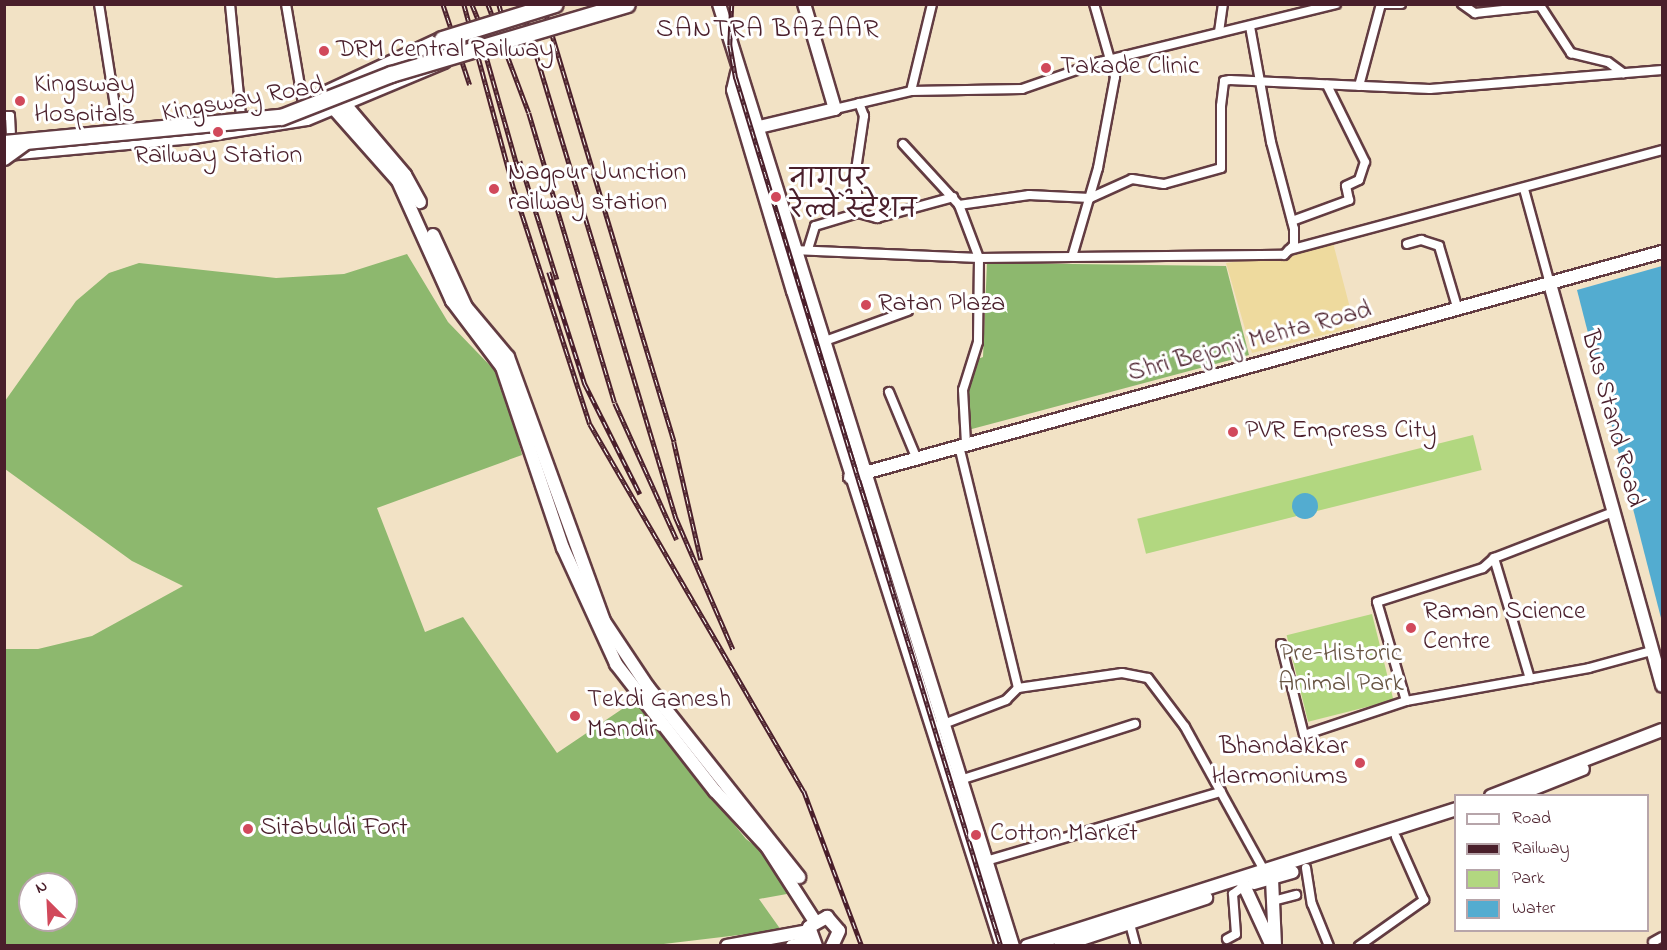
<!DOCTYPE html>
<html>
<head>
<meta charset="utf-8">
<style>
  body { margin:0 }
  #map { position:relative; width:1667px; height:950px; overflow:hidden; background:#f2e2c5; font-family:"Indie Flower","Playpen Sans Deva",sans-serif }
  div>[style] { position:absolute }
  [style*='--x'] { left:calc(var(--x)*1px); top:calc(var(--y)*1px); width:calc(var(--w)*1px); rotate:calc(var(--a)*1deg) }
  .green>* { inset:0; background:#b2d780; transform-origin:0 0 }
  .forest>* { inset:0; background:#8db86e }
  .sand>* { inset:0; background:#eeda9e }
  .water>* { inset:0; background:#53acd0 }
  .round { border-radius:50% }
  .roads { filter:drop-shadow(2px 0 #633c42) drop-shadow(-2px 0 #633c42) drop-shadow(0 2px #633c42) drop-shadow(0 -2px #633c42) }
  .street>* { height:8px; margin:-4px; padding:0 4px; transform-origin:4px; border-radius:4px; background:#fff }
  .secondary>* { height:12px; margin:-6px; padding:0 6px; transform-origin:6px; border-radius:6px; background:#fff }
  .primary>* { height:14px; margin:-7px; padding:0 7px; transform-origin:7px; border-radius:7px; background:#fff }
  .highway>* { height:15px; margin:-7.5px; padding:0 7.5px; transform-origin:7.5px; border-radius:7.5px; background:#fff }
  .rail>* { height:4.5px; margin-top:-2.25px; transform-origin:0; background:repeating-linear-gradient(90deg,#fff 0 7px,#4a1f2b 0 14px); box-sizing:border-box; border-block:2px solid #4a1f2b }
  .bridges { filter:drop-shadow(2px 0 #633c42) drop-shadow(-2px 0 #633c42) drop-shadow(0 2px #633c42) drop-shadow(0 -2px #633c42) }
  .primary-bridge>* { height:14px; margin:-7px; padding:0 7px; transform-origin:7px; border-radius:7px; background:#fff }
  .highway-bridge>* { height:15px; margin:-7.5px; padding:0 7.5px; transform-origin:7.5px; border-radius:7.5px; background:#fff }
  .dots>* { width:16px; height:16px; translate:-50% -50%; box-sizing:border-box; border:3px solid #fff; border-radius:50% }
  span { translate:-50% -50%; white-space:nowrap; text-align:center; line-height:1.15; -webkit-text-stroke:6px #fff; paint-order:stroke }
  .poi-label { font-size:26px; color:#4a1f2b }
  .left { translate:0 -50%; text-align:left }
  .right { translate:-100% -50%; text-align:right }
  .street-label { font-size:26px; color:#4a1f2b }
  .park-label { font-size:26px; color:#695644 }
  .neighbourhood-label { font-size:27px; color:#4a1f2b; letter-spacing:1.5px }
  .frame { position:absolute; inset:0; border:6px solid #4a1f2b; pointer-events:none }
  .legend { position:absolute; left:1454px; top:794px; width:195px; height:138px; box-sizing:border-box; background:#fff; border:2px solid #b7a5aa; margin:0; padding:8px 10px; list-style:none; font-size:18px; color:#4a1f2b }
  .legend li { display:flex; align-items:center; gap:12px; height:30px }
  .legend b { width:30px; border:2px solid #b7a5aa }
  .north { position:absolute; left:18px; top:872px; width:60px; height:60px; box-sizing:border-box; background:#fff; border:2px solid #b7a5aa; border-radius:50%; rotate:336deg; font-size:16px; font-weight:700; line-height:24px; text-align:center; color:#4a1f2b }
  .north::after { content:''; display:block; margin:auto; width:21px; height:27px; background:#d1495b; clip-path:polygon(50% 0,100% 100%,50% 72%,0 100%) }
</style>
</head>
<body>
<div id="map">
  <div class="green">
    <i style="left:1473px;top:435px;width:36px;height:346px;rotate:76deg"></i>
    <i style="left:1372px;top:614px;width:89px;height:88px;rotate:76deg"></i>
  </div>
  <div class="forest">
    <i style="clip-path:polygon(evenodd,407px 254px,448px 322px,502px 378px,522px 455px,377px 508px,425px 632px,463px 617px,557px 753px,634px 701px,746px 839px,774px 860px,798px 892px,759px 899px,781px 930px,647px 946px,5px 945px,5px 649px,38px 649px,92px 636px,183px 586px,132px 561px,5px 469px,5px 401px,76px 301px,109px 273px,139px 263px,276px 278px,344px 274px,407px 254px,30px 884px,66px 884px,66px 920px,30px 920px,30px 884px)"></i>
    <i style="clip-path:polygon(987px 263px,1226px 266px,1249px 355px,968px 430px,967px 394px,975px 360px,983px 357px)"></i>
  </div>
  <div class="sand">
    <i style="clip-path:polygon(1332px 239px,1355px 327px,1252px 353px,1226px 263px,1292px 254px)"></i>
  </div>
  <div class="water">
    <i style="clip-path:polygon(1662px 266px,1662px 622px,1577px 290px)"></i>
    <i class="round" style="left:1292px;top:493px;width:26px;height:26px"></i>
  </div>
  <div class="roads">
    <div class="street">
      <i style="--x:99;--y:4;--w:123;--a:81.1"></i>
      <i style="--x:230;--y:4;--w:113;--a:84.4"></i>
      <i style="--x:286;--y:4;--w:100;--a:80.3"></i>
      <i style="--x:1381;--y:4;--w:20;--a:0"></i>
      <i style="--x:1462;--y:4;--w:16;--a:35"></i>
      <i style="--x:1475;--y:13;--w:65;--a:-6.1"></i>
      <i style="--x:1539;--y:4;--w:59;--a:56.9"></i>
      <i style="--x:1571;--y:53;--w:38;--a:14"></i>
      <i style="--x:1608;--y:62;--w:19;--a:36"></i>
      <i style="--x:1219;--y:32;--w:28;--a:-82"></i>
      <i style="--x:1359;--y:86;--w:85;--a:-75"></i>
      <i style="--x:911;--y:91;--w:89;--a:-76.4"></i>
      <i style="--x:835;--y:109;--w:78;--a:-13.3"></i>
      <i style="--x:911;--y:91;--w:111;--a:-1"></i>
      <i style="--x:1022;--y:89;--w:83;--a:-19.1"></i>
      <i style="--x:1100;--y:62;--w:243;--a:-13.8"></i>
      <i style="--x:4;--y:116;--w:6;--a:0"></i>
      <i style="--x:10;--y:116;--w:21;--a:87"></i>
      <i style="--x:903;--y:144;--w:83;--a:47.4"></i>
      <i style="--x:959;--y:205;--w:57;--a:69.3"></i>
      <i style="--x:979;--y:258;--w:305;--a:-0.6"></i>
      <i style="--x:1284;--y:255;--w:14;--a:-45"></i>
      <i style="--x:1294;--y:245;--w:16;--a:-90"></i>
      <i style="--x:1294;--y:229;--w:90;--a:-104.8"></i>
      <i style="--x:1271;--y:142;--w:117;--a:-100.3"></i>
      <i style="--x:1524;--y:189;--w:98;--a:74.7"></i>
      <i style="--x:959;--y:205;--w:71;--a:-8.1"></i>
      <i style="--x:1029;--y:195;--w:61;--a:2.8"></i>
      <i style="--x:1090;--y:198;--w:46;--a:-24.3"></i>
      <i style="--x:1132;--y:179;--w:32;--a:9"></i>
      <i style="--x:1164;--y:184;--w:59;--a:-15.7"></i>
      <i style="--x:1221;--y:168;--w:62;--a:-90"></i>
      <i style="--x:1221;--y:106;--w:25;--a:-83"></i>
      <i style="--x:1224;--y:81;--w:6;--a:-9"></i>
      <i style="--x:1230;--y:80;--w:200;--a:2.6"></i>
      <i style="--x:1430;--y:89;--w:233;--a:-4.7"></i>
      <i style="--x:858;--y:213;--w:20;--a:15"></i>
      <i style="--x:877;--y:218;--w:79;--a:-15.4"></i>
      <i style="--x:1292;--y:221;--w:61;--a:-20.2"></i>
      <i style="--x:1349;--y:200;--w:14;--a:-102"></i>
      <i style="--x:1346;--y:186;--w:14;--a:-25"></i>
      <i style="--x:1359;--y:180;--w:19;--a:-72"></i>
      <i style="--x:1365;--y:162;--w:86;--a:-116.3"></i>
      <i style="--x:1407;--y:244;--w:15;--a:-16"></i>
      <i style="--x:1421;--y:240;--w:19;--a:18"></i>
      <i style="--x:1439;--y:246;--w:67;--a:73.5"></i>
      <i style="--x:808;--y:249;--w:24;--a:-73"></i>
      <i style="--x:815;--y:226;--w:45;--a:-16.8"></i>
      <i style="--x:858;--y:213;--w:43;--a:-92.7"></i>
      <i style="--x:856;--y:170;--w:55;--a:-81.6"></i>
      <i style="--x:864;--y:116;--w:14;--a:-111"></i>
      <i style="--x:793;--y:250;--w:186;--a:2.5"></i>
      <i style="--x:979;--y:258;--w:84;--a:90.7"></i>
      <i style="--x:978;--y:342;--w:50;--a:107.4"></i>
      <i style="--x:963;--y:390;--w:54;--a:86.8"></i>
      <i style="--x:1289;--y:250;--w:386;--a:-15"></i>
      <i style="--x:1072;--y:257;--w:93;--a:-73.7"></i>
      <i style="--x:1098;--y:168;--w:93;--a:-79.4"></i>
      <i style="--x:1115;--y:77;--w:76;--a:-106"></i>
      <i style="--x:825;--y:341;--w:88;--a:-19.9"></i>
      <i style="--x:889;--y:392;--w:70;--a:67.4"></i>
      <i style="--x:1494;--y:558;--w:126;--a:73.4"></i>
      <i style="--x:1281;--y:644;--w:94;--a:75.8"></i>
      <i style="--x:1304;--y:735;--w:108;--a:-18.4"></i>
      <i style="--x:1406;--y:701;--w:186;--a:-10.2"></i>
      <i style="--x:1589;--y:668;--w:64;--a:-15.3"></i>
      <i style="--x:1018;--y:688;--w:105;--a:-8.2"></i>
      <i style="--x:1122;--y:673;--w:26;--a:11"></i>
      <i style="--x:1148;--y:678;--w:61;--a:52.9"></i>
      <i style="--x:1185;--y:727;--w:166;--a:61.1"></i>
      <i style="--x:1406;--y:701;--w:103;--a:-106.3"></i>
      <i style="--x:1377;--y:602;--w:111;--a:-17.8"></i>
      <i style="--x:1483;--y:568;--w:15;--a:-42"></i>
      <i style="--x:1494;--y:558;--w:128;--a:-21.1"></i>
      <i style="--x:941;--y:725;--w:70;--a:-21"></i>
      <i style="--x:1006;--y:700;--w:17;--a:-45"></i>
      <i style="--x:1018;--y:688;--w:249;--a:-103.7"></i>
      <i style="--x:957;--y:781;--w:187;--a:-17.8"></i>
      <i style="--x:986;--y:861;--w:245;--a:-16.4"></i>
      <i style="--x:1306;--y:868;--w:36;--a:81"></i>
      <i style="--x:1312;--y:904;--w:45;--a:68"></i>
      <i style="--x:1273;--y:901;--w:24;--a:-15"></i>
      <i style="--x:1130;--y:924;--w:23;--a:75"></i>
      <i style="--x:1227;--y:939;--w:10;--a:-29"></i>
      <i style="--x:1236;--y:934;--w:40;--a:-94.3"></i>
      <i style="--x:1233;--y:894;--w:14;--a:-36"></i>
      <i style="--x:1653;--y:942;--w:10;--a:-29"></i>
      <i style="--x:1359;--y:946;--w:80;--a:-35.3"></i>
      <i style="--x:1424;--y:900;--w:69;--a:-114"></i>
    </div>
    <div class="secondary">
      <i style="--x:719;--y:4;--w:987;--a:72.67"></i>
      <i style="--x:737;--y:73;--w:17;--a:103"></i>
      <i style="--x:733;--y:90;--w:210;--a:73.4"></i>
      <i style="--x:793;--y:291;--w:688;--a:72.3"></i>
      <i style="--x:337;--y:95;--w:105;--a:49.6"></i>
      <i style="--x:405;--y:175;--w:31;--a:61"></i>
      <i style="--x:328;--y:102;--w:106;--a:48.5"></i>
      <i style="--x:398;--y:181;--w:132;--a:65.8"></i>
      <i style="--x:452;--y:301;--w:83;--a:52.9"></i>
      <i style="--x:502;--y:367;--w:191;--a:71.4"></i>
      <i style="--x:563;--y:548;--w:128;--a:65.4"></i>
      <i style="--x:616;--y:664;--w:161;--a:52.1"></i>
      <i style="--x:715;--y:791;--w:76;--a:47.1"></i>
      <i style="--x:767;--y:847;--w:87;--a:57.2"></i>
      <i style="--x:755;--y:128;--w:82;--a:-13.4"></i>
      <i style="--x:835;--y:109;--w:109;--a:-106.4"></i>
      <i style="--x:433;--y:235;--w:79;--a:65.4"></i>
      <i style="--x:466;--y:307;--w:65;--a:50"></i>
      <i style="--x:508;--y:357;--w:281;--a:70"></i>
      <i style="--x:604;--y:621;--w:79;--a:56.3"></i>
      <i style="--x:648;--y:687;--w:243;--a:51.5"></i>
      <i style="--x:1550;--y:284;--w:417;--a:74.4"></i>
      <i style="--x:850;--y:477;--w:843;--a:-15.49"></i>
      <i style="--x:1491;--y:796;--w:183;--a:-21.1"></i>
      <i style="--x:1515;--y:796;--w:73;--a:-21.7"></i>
      <i style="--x:1241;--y:879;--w:74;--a:65.2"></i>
      <i style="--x:1272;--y:879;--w:67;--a:87.4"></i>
      <i style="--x:1254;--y:883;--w:40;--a:-16"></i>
      <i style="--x:727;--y:946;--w:82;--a:-10.5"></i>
      <i style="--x:792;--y:946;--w:20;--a:-15"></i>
      <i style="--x:816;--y:946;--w:20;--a:-110"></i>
      <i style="--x:809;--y:927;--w:21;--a:-29"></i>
      <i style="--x:827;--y:917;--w:18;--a:49"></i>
      <i style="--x:839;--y:931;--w:17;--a:115"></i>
      <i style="--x:1027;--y:946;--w:450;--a:-17.7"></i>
      <i style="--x:1060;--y:946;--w:154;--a:-18.2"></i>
    </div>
    <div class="primary">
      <i style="--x:7;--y:153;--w:187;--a:-5.2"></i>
      <i style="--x:193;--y:136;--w:115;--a:-9"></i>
      <i style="--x:307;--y:118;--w:148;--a:-22.6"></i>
    </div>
    <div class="highway">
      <i style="--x:322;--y:95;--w:132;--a:-25"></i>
    </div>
  </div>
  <div class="rail">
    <i style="--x:443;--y:4;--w:85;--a:71.6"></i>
    <i style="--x:464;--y:4;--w:192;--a:74.9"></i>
    <i style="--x:514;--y:189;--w:247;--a:72.1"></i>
    <i style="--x:590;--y:424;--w:425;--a:59.8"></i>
    <i style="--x:804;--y:791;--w:165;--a:69.5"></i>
    <i style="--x:472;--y:4;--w:32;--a:68"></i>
    <i style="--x:488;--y:4;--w:116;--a:69.4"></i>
    <i style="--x:529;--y:113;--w:302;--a:73.5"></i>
    <i style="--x:615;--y:403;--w:150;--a:65.7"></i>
    <i style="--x:499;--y:4;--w:24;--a:75"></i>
    <i style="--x:521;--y:4;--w:537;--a:73.22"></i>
    <i style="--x:676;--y:518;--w:143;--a:66.5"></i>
    <i style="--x:543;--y:4;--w:457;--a:73.3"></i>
    <i style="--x:674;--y:442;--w:121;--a:77.1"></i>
    <i style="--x:732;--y:4;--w:41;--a:92.8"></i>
    <i style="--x:730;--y:45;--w:34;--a:80"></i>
    <i style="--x:736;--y:78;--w:908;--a:73.02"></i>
    <i style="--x:478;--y:27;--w:151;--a:74.2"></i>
    <i style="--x:520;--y:161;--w:124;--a:72.6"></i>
    <i style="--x:549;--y:272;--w:118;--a:72.2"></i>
    <i style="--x:585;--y:384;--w:123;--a:63.4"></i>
  </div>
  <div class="bridges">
    <div class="primary-bridge">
      <i style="--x:4;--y:158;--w:26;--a:-36"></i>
    </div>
    <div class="highway-bridge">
      <i style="--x:442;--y:39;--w:118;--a:-17.2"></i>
      <i style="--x:4;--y:143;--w:278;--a:-5.4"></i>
      <i style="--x:281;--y:117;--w:118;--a:-21.4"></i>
      <i style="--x:391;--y:74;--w:246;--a:-16.5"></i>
    </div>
  </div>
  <div class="dots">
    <i style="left:324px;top:51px;background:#d1495b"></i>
    <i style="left:1046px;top:68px;background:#d1495b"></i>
    <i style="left:20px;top:101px;background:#d1495b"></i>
    <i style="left:218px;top:132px;background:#d1495b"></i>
    <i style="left:494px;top:189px;background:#d1495b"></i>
    <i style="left:776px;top:197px;background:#d1495b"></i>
    <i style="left:866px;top:305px;background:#d1495b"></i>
    <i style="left:1233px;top:432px;background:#d1495b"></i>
    <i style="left:1411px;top:628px;background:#d1495b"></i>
    <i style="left:575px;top:716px;background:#d1495b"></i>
    <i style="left:1360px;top:763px;background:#d1495b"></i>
    <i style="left:248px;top:829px;background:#d1495b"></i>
    <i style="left:976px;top:835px;background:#d1495b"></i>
  </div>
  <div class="poi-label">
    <span class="left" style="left:336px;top:51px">DRM Central Railway</span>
    <span class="left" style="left:1060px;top:68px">Takade Clinic</span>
    <span class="left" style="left:34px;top:101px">Kingsway<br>Hospitals</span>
    <span style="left:218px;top:157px">Railway Station</span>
    <span class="left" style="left:508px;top:189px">Nagpur Junction<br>railway station</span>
    <span class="left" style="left:790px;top:197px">नागपुर<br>रेल्वे स्टेशन</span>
    <span class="left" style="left:878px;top:305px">Ratan Plaza</span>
    <span class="left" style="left:1245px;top:432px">PVR Empress City</span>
    <span class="left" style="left:1423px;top:628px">Raman Science<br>Centre</span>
    <span class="left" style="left:587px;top:716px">Tekdi Ganesh<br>Mandir</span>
    <span class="right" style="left:1348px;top:763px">Bhandakkar<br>Harmoniums</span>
    <span class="left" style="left:260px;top:829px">Sitabuldi Fort</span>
    <span class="left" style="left:990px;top:835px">Cotton Market</span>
  </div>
  <div class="street-label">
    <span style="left:243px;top:101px;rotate:-10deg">Kingsway Road</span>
    <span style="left:1250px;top:343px;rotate:-15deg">Shri Bejonji Mehta Road</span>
    <span style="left:1611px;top:419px;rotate:75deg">Bus Stand Road</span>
  </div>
  <div class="park-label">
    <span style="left:1341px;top:670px">Pre-Historic<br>Animal Park</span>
  </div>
  <div class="neighbourhood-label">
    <span style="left:768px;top:30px">SANTRA BAZAAR</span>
  </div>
  <div class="frame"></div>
  <ul class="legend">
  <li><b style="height:8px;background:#fff"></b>Road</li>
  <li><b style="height:8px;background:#4a1f2b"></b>Railway</li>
  <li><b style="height:16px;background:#b2d780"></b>Park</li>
  <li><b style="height:16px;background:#53acd0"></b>Water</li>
  </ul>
  <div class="north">N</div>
</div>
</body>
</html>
